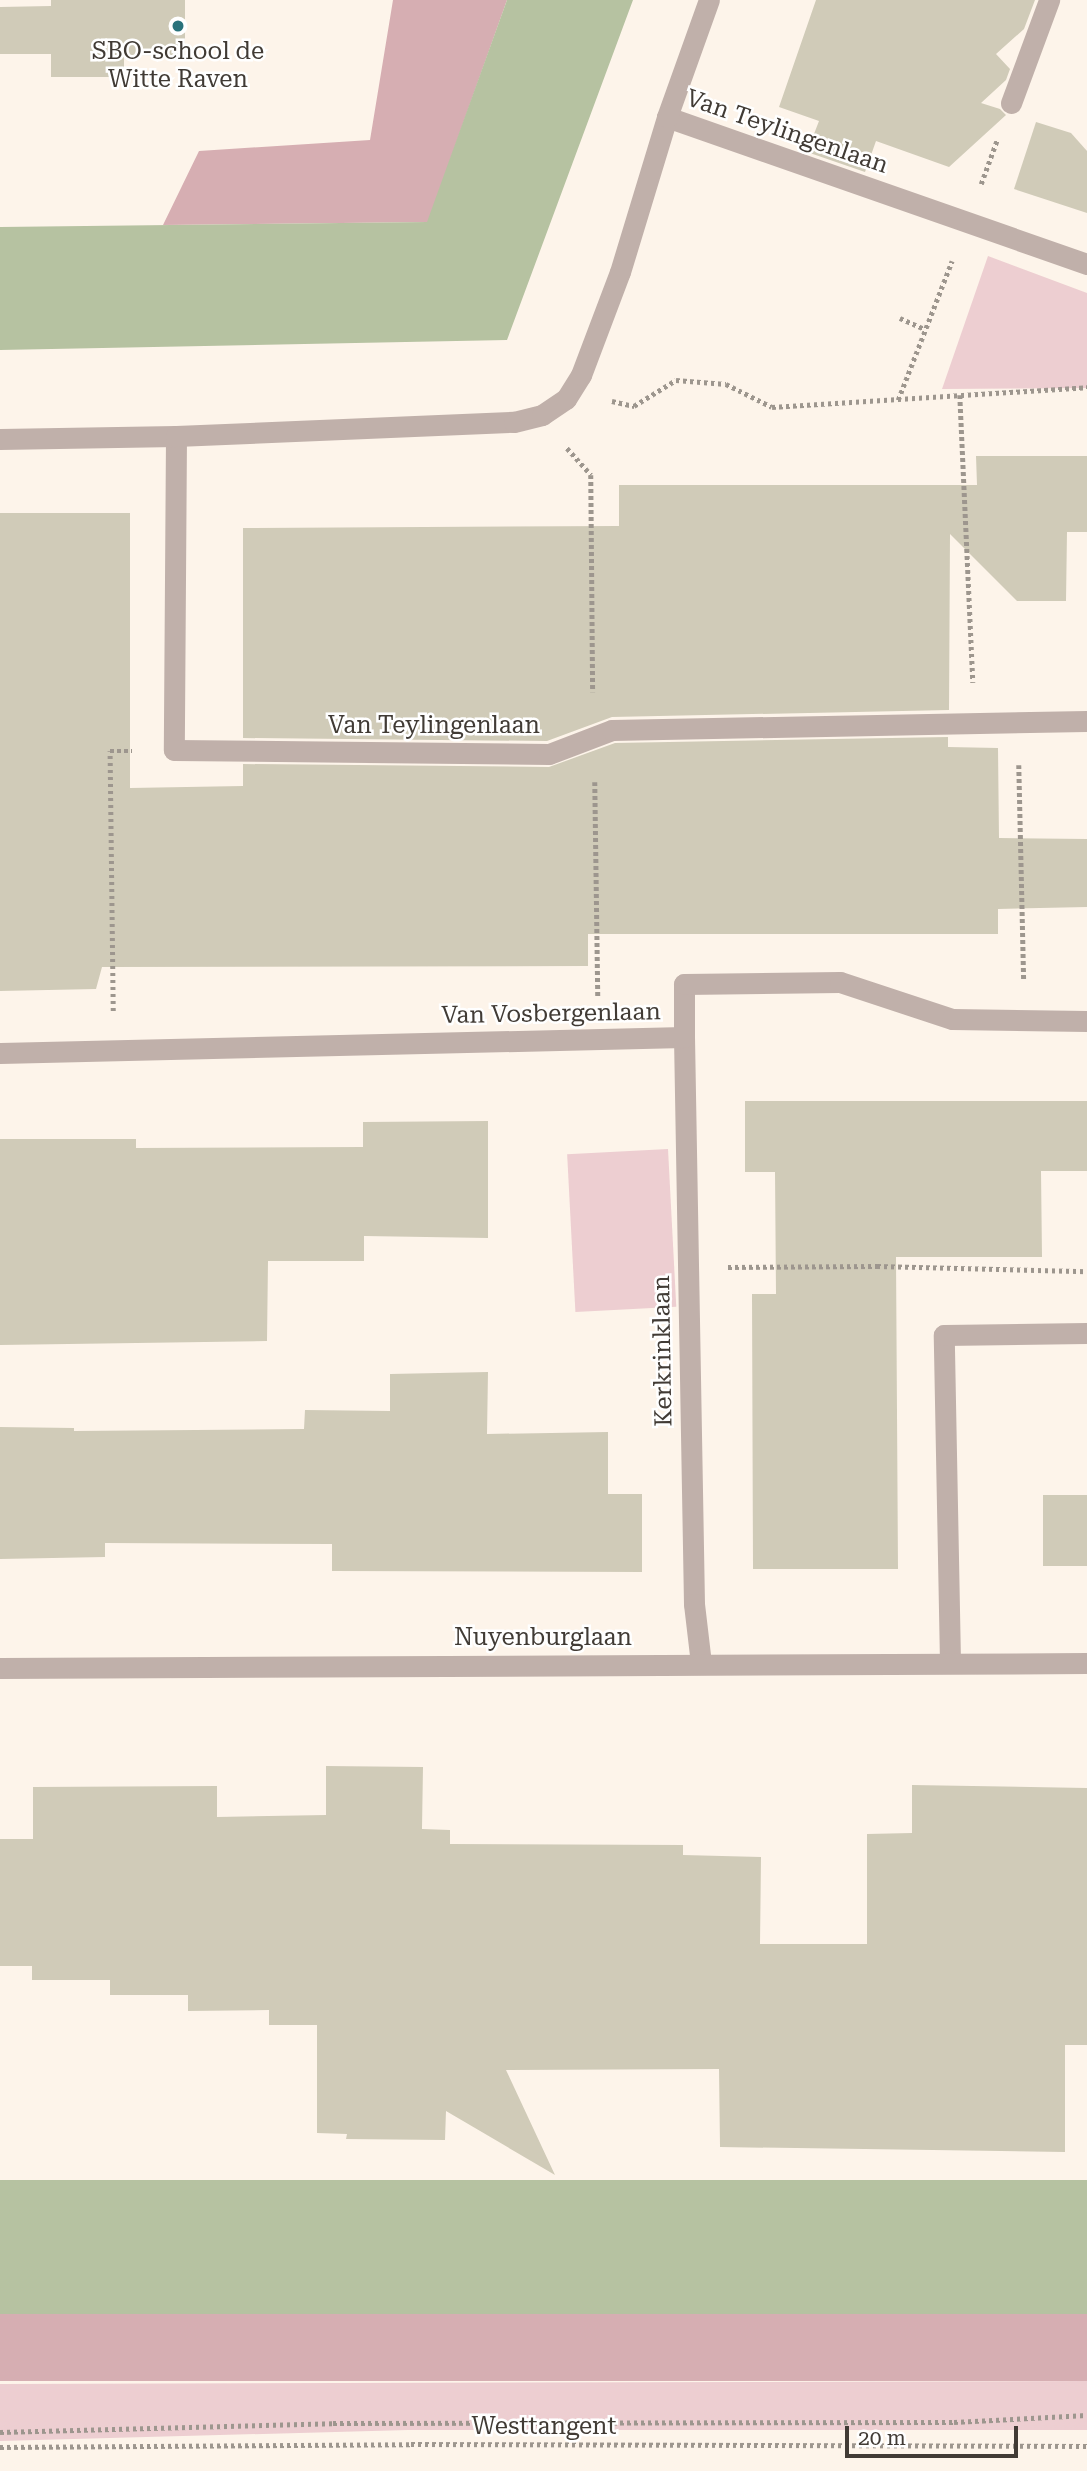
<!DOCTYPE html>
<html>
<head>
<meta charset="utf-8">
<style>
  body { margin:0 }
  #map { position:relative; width:1087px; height:2471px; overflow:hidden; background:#fdf4ea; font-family:"Roboto Serif",serif }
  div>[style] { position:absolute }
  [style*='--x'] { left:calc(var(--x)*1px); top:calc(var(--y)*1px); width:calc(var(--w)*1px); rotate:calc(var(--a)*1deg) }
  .green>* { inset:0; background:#edced1; transform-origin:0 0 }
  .forest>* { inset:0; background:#d6aeb2; transform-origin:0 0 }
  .water>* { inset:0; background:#b6c2a1; transform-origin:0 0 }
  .building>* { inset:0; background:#d0cbb8; transform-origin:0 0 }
  .path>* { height:4.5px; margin-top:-2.25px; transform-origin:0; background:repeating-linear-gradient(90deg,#9d968e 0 3.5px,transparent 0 7px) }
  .lane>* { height:21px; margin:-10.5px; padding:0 10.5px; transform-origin:10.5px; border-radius:10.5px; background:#c0b0aa }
  .street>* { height:21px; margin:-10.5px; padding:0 10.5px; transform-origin:10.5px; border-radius:10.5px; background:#c0b0aa }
  .dots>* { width:19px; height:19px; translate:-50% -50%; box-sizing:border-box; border:4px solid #fff; border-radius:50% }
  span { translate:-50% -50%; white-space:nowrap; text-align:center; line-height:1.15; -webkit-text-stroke:5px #fff; paint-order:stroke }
  .poi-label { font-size:24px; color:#413b35 }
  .street-label { font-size:24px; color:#413b35 }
  .scale { position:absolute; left:845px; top:2426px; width:173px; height:32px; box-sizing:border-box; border:4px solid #413b35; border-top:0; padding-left:9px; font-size:21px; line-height:24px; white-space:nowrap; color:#413b35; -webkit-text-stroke:5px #fff; paint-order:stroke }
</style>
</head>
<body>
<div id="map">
  <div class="green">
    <i style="clip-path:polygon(988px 256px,1087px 293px,1087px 388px,942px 389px)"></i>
    <i style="left:668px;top:1149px;width:158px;height:101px;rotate:87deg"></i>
    <i style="clip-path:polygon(1087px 2381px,1087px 2430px,408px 2430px,0 2441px,0 2384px)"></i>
  </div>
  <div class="forest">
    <i style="clip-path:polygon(393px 0,507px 0,428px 222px,163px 225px,199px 151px,370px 140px)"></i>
    <i style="left:1087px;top:2314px;width:67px;height:1087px;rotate:90deg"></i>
  </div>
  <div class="water">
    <i style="clip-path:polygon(507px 0,633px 0,507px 340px,0 350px,0 227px,427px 222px)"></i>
    <i style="left:1087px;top:2180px;width:134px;height:1087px;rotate:90deg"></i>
  </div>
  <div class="building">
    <i style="clip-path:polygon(51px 0,185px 0,185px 56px,124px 55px,124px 77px,51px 77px,51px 54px,0 54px,0 7px,51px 6px)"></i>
    <i style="clip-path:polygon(816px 0,1035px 0,1024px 29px,996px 54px,1010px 69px,1006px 80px,981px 103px,1000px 109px,1006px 115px,949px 167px,876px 141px,865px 172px,807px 152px,819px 121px,779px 107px)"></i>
    <i style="clip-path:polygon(1036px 122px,1071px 133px,1087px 151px,1087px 213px,1014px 189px)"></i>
    <i style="clip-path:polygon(976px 456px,1087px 456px,1087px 532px,1067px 532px,1066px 601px,1017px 601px,950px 534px,949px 710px,612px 717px,547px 741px,243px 738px,243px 528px,619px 526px,619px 485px,977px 485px)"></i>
    <i style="clip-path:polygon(0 513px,130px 513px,130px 788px,243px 786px,243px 764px,549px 767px,615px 743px,948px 737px,948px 747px,998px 748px,999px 838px,1087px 839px,1087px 907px,998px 909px,998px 934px,588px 934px,588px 966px,102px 967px,96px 989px,0 991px)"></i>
    <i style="clip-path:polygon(745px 1101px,1087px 1101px,1087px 1171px,1041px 1171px,1042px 1257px,896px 1257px,898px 1569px,753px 1569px,752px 1294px,776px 1294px,775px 1172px,745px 1172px)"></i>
    <i style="clip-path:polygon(488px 1121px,488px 1238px,364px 1236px,364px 1261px,268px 1261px,267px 1341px,0 1345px,0 1139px,136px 1139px,136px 1148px,363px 1147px,363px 1122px)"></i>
    <i style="clip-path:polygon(488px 1372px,487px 1434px,608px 1432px,608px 1494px,642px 1494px,642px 1572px,332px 1571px,332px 1544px,105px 1543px,105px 1557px,0 1559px,0 1427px,74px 1428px,74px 1431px,304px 1429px,305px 1410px,390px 1411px,390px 1374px)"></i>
    <i style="left:1043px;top:1495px;width:44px;height:71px"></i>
    <i style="clip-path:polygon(326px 1766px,423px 1767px,422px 1829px,450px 1830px,450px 1844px,683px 1845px,683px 1855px,761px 1857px,760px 1944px,867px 1944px,867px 1834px,912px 1833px,912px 1785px,1087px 1788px,1087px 2045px,1065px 2045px,1065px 2152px,720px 2147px,719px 2069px,506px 2070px,555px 2175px,446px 2111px,445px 2140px,346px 2139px,347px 2134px,317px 2133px,317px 2025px,269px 2025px,269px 2010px,188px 2011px,188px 1995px,110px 1995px,110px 1980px,32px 1980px,32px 1966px,0 1966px,0 1839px,33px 1839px,33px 1787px,217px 1786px,217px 1817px,326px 1815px)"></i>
  </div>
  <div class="path">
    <i style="--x:981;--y:184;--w:47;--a:-70"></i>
    <i style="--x:900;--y:318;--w:27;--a:24"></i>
    <i style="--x:960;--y:395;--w:288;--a:87.4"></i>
    <i style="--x:898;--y:400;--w:149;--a:-68.8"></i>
    <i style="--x:612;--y:401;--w:23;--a:13"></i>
    <i style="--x:634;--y:406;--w:49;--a:-31.8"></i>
    <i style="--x:676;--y:380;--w:50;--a:4.6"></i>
    <i style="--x:726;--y:384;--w:51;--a:26.6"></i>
    <i style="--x:772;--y:407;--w:316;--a:-3.6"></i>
    <i style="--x:567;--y:448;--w:36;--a:48"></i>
    <i style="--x:591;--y:475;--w:217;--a:89.5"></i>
    <i style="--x:1019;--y:765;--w:215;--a:88.7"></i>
    <i style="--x:595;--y:782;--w:215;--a:89.2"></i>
    <i style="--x:113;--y:1011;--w:260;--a:-90.7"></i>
    <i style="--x:110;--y:751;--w:22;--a:0"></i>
    <i style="--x:728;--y:1267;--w:149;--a:-0.4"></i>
    <i style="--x:877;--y:1266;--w:210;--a:1.4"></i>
    <i style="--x:0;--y:2432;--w:333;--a:-1.5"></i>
    <i style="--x:333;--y:2423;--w:621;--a:-0.09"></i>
    <i style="--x:954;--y:2422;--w:133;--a:-3"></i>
    <i style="--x:0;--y:2447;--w:411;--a:-0.4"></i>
    <i style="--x:411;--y:2444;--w:676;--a:0.17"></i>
  </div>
  <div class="lane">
    <i style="--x:1011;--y:103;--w:110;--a:-69.7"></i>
    <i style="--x:176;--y:436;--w:314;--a:90.4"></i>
    <i style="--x:174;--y:750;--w:375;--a:0.6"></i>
    <i style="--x:549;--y:754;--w:67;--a:-20.9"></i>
    <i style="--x:612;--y:730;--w:475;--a:-1.1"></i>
    <i style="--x:950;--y:1662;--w:327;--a:-91.1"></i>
    <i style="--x:944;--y:1335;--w:143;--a:-0.8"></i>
  </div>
  <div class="street">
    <i style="--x:667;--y:117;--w:445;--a:19.3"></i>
    <i style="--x:0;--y:439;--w:176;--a:-1"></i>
    <i style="--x:176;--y:436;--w:338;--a:-2.4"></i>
    <i style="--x:514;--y:422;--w:29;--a:-14"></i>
    <i style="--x:542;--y:415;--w:29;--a:-34"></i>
    <i style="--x:566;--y:399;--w:28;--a:-58"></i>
    <i style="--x:581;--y:375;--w:110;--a:-69.3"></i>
    <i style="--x:620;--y:272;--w:162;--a:-73.1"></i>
    <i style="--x:667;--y:117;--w:124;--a:-70.3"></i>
    <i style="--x:684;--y:1037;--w:567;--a:88.99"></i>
    <i style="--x:694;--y:1604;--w:60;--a:83.3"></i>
    <i style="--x:0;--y:1053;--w:684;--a:-1.34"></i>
    <i style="--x:684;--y:1037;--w:53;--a:-90"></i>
    <i style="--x:684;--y:984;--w:156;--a:-0.7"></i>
    <i style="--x:840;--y:982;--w:118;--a:18.3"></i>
    <i style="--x:952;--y:1019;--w:135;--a:0.8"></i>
    <i style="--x:0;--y:1668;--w:1087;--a:-0.26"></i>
  </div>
  <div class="dots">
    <i style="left:178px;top:26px;background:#29727b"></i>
  </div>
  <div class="poi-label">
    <span style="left:178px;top:66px">SBO-school de<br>Witte Raven</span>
  </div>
  <div class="street-label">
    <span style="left:787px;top:132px;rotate:19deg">Van Teylingenlaan</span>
    <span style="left:434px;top:726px">Van Teylingenlaan</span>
    <span style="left:551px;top:1014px;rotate:-1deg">Van Vosbergenlaan</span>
    <span style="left:663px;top:1351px;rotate:-91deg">Kerkrinklaan</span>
    <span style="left:543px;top:1638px">Nuyenburglaan</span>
    <span style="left:544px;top:2427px">Westtangent</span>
  </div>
  <div class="scale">20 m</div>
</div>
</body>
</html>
